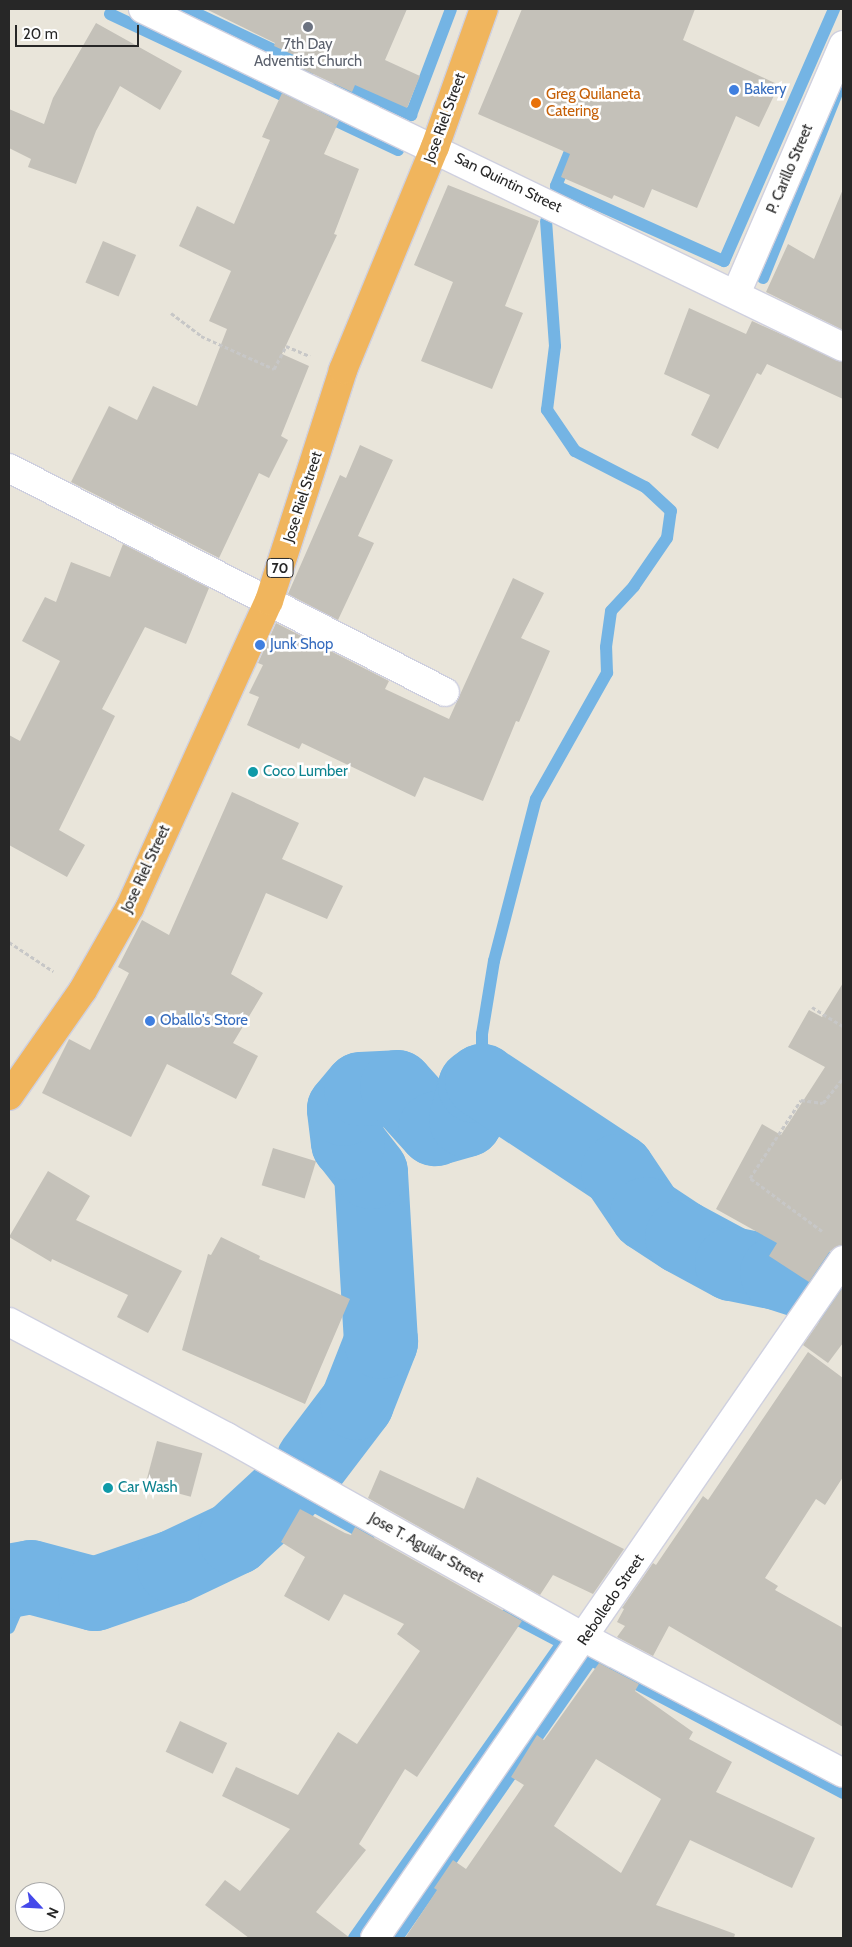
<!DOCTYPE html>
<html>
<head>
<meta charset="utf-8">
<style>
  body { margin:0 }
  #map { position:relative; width:852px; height:1947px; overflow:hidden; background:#e9e5da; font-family:Cabin,sans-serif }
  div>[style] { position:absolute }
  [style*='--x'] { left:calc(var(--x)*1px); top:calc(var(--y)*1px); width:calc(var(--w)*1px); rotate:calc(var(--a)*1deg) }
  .stream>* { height:12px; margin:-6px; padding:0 6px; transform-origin:6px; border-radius:6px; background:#74b4e4 }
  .river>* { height:74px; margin:-37px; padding:0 37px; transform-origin:37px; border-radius:37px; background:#74b4e4 }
  .building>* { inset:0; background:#c4c1b9; transform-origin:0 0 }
  .path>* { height:3px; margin-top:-1.5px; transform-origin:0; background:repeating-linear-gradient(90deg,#c7c7c7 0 4px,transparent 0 6.5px) }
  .roads { filter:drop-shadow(1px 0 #cfd0df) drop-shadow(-1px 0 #cfd0df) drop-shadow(0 1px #cfd0df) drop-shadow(0 -1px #cfd0df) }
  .minor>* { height:28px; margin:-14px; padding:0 14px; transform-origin:14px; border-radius:14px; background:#fff }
  .highway>* { height:28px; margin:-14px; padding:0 14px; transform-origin:14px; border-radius:14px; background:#f0b55d }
  .dots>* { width:14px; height:14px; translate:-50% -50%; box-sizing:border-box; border:2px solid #fff; border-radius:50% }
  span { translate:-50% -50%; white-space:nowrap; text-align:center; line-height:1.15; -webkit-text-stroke:5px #fff; paint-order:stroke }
  .shield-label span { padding:1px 4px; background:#fff; border:1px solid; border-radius:4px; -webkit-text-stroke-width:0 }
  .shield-label { font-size:14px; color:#272727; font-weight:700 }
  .worship-label { font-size:15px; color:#5b616d }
  .shop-label { font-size:15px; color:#366cbe }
  .left { translate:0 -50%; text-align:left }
  .food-label { font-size:15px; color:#c56008 }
  .street-label { font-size:15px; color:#272727 }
  .culture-label { font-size:15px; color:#0d838f }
  .frame { position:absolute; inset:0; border:10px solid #272727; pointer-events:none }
  .north { position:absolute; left:15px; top:1882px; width:50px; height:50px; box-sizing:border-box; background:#fff; border:1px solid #a9a9a9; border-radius:50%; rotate:115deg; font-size:14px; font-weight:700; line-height:20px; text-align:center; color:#272727 }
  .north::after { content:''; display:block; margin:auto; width:18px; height:22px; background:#4549ea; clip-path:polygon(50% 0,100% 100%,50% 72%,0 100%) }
  .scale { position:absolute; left:15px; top:25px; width:124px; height:22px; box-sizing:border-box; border:2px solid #272727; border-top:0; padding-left:6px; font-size:15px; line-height:18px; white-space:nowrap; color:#272727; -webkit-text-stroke:4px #fff; paint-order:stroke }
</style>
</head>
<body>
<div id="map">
  <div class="stream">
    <i style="--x:187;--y:9;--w:138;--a:25.3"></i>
    <i style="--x:110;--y:14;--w:207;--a:25.2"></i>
    <i style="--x:339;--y:81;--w:80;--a:25.3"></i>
    <i style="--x:411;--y:115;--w:113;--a:-69.3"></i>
    <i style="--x:324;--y:115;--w:82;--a:25.3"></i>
    <i style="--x:575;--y:139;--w:51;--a:112"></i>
    <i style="--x:556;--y:186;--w:184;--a:24.1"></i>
    <i style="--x:724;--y:261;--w:275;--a:-66.4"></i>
    <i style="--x:763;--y:278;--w:215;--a:-68.2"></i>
    <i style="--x:482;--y:1081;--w:47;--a:-90"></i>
    <i style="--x:482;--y:1034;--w:74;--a:-80.7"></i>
    <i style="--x:494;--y:961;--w:167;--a:-75.5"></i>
    <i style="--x:536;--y:799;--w:145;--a:-60.6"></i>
    <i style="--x:607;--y:673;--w:26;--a:-92"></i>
    <i style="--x:606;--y:647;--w:36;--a:-82"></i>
    <i style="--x:611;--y:611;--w:34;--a:-47"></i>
    <i style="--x:634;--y:586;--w:58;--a:-55.5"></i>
    <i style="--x:667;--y:538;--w:27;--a:-82"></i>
    <i style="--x:671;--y:511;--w:35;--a:-137"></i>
    <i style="--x:645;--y:487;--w:79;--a:-152.8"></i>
    <i style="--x:575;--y:451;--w:50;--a:-124.3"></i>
    <i style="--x:547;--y:410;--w:64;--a:-82.9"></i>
    <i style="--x:555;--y:346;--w:125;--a:-94.1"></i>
    <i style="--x:286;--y:1491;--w:94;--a:28.8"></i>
    <i style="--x:9;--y:1628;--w:56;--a:-66.7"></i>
    <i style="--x:354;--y:1938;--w:361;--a:-54.8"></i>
    <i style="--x:562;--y:1643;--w:62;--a:-152.2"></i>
    <i style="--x:397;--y:1938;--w:339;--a:-55.1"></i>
    <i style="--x:591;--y:1660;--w:285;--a:27.8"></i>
  </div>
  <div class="river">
    <i style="--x:313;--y:1461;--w:73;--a:-52.8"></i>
    <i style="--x:357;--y:1403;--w:66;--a:-68.5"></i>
    <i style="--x:381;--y:1342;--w:170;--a:-93.4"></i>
    <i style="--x:371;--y:1172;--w:37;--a:-128"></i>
    <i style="--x:348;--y:1143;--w:34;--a:-97"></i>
    <i style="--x:344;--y:1109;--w:26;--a:-50"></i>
    <i style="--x:361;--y:1089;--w:36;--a:-3"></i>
    <i style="--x:397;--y:1087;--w:57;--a:47.9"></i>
    <i style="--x:435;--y:1129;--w:32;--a:-16"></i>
    <i style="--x:466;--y:1120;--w:35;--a:-75"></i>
    <i style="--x:475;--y:1086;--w:9;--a:-36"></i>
    <i style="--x:482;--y:1081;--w:163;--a:33.5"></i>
    <i style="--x:618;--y:1171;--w:52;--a:56"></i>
    <i style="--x:647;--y:1214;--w:42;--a:33.3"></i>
    <i style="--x:682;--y:1237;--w:57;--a:28.4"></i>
    <i style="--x:732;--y:1264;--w:46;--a:11.3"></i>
    <i style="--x:777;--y:1273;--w:40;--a:18"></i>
    <i style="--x:9;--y:1581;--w:22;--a:-10"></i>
    <i style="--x:31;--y:1577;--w:66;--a:14.9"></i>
    <i style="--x:95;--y:1594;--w:83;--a:-18.9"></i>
    <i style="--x:174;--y:1567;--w:68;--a:-25.4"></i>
    <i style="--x:235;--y:1538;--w:69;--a:-42.7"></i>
  </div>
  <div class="building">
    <i style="clip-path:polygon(206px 9px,407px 9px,385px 60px,420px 76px,407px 108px,355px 85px,352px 92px,294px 65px,298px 57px,274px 46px,275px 43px)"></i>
    <i style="clip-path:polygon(522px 9px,695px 9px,683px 40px,779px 85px,759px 127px,736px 116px,697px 208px,652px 189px,644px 208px,614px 195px,612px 199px,561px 177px,570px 154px,478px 114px)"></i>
    <i style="clip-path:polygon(96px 23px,182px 71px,160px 110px,120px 86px,96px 131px,76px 184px,28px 167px,31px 159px,9px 148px,9px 109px,44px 124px,53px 98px)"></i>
    <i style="clip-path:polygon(282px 93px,339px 121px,324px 154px,359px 169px,334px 234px,337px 235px,282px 354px,309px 366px,281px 436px,288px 440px,269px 478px,259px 473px,219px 558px,71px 482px,109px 406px,137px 420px,153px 386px,197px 406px,227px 329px,209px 321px,231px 271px,179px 246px,197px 206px,234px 224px,270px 140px,262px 137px)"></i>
    <i style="clip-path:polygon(448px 185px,539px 221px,505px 306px,523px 313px,492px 389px,421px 361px,453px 282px,414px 265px)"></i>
    <i style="clip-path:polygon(843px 189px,843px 330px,766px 292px,788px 244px,814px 259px)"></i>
    <i style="left:103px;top:241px;width:36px;height:45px;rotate:23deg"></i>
    <i style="clip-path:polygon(689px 308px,746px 334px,752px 321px,843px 362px,843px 399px,767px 364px,761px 375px,757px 373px,718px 449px,691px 435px,710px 395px,664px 374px)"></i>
    <i style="clip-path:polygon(360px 445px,393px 460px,358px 536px,374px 543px,338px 620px,288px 594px,340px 475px,346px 478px)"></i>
    <i style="clip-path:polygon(123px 544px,209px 588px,186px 644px,145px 627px,102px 709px,115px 716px,59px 830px,85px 845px,67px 877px,9px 845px,9px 735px,20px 741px,60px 661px,22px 641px,45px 597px,56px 602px,71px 562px,110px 577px)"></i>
    <i style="clip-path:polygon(513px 578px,544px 593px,521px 638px,550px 651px,519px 722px,516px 721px,483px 801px,424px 777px,415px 797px,302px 743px,299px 749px,247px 725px,259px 697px,249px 693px,263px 665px,258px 663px,276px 623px,389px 681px,385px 689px,449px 719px)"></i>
    <i style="clip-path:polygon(232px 792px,299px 823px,282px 859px,343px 886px,327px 919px,266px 893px,231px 974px,263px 993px,233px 1043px,258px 1056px,236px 1099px,167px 1064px,131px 1137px,42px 1093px,69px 1039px,90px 1050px,129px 973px,118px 967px,142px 920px,169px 935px)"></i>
    <i style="clip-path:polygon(843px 983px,843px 1245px,830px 1251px,809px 1282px,769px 1256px,777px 1243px,716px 1209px,762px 1124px,781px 1135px,825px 1067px,788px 1047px,809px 1010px,822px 1017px)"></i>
    <i style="left:273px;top:1148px;width:45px;height:39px;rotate:17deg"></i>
    <i style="clip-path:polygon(48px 1171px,90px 1196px,76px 1220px,182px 1271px,148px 1333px,117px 1317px,128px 1295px,52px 1259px,51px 1262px,9px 1237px)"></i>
    <i style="clip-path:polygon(221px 1237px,260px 1256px,259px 1259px,350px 1299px,305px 1404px,182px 1350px,208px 1254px,211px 1255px)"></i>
    <i style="clip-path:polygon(843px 1287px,843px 1343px,828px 1363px,803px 1345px)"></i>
    <i style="clip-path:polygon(808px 1352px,843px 1378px,843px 1477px,825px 1505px,816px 1499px,765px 1578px,778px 1586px,775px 1590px,843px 1628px,843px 1727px,669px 1626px,653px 1656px,617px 1637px,625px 1626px,617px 1622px,624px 1609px,622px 1608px,653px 1563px,656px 1565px,703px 1496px,708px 1500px)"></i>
    <i style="left:157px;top:1441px;width:47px;height:45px;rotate:15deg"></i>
    <i style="clip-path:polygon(380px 1470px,464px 1509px,477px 1477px,624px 1549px,593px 1594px,553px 1575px,540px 1595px,368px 1498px)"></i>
    <i style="clip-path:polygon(300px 1509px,345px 1533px,351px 1535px,355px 1527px,522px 1621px,417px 1777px,405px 1769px,359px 1844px,366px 1850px,316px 1912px,350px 1938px,249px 1938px,205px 1905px,225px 1880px,240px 1891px,290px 1829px,222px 1796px,236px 1767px,298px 1795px,338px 1732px,357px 1744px,420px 1651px,397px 1634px,404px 1624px,344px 1594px,329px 1621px,284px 1596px,305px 1557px,281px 1542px)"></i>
    <i style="clip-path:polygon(evenodd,599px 1663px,639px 1684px,635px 1691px,693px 1732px,689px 1739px,732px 1762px,716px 1792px,815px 1838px,792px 1888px,690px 1840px,656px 1905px,735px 1934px,734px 1938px,405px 1938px,437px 1890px,434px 1888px,453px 1860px,466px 1869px,524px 1785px,511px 1777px,537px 1735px,544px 1740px,599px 1663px,596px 1759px,661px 1799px,621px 1873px,554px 1826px,596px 1759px)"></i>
    <i style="left:180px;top:1721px;width:52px;height:34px;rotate:25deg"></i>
  </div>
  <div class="path">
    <i style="--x:171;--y:313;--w:38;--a:37"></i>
    <i style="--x:201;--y:336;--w:80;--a:24.3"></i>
    <i style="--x:274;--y:369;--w:26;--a:-62"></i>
    <i style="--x:286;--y:346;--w:26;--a:23"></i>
    <i style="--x:9;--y:942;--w:53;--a:33.4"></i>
    <i style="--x:812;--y:1007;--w:36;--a:32"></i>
    <i style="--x:822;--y:1231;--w:89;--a:-143.6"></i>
    <i style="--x:750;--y:1178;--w:93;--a:-56.8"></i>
    <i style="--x:801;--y:1100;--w:22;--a:8"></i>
    <i style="--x:823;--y:1103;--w:32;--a:-51"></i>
  </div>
  <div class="roads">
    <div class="minor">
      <i style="--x:143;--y:9;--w:777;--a:25.77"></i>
      <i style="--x:736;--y:294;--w:271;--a:-66.7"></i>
      <i style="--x:9;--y:468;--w:490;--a:27.2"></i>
      <i style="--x:9;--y:1322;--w:246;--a:27.8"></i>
      <i style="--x:227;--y:1437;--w:411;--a:29.3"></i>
      <i style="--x:585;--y:1638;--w:291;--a:27.6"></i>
      <i style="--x:375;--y:1938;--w:824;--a:-55.38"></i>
    </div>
    <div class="highway">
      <i style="--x:9;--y:1096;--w:129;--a:-55.1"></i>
      <i style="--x:83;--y:990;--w:95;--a:-60.5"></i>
      <i style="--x:130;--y:907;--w:336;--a:-65.6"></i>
      <i style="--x:269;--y:601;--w:243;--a:-72.2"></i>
      <i style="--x:343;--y:370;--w:241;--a:-67.6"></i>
      <i style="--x:435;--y:147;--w:146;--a:-70.5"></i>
    </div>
  </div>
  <div class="dots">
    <i style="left:308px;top:27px;background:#6b7280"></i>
    <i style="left:734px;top:90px;background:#3f7fe0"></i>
    <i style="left:536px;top:103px;background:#e8710a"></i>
    <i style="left:260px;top:645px;background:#3f7fe0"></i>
    <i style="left:253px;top:772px;background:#0f9aa8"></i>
    <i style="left:150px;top:1021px;background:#3f7fe0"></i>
    <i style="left:108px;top:1488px;background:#0f9aa8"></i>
  </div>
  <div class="shield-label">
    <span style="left:280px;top:568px">70</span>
  </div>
  <div class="worship-label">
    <span style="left:308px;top:53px">7th Day<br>Adventist Church</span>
  </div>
  <div class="shop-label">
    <span class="left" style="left:744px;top:90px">Bakery</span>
    <span class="left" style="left:270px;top:645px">Junk Shop</span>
    <span class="left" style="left:160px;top:1021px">Oballo's Store</span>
  </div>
  <div class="food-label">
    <span class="left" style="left:546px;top:103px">Greg Quilaneta<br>Catering</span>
  </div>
  <div class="street-label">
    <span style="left:445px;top:118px;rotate:-70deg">Jose Riel Street</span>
    <span style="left:790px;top:169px;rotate:-67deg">P. Carillo Street</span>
    <span style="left:508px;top:183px;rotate:26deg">San Quintin Street</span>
    <span style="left:303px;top:497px;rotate:-72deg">Jose Riel Street</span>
    <span style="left:146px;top:869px;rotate:-65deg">Jose Riel Street</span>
    <span style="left:426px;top:1548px;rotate:29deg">Jose T. Aguilar Street</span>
    <span style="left:611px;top:1600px;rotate:-56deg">Rebolledo Street</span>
  </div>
  <div class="culture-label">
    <span class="left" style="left:263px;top:772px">Coco Lumber</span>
    <span class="left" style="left:118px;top:1488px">Car Wash</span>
  </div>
  <div class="frame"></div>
  <div class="north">N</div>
  <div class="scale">20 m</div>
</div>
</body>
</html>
